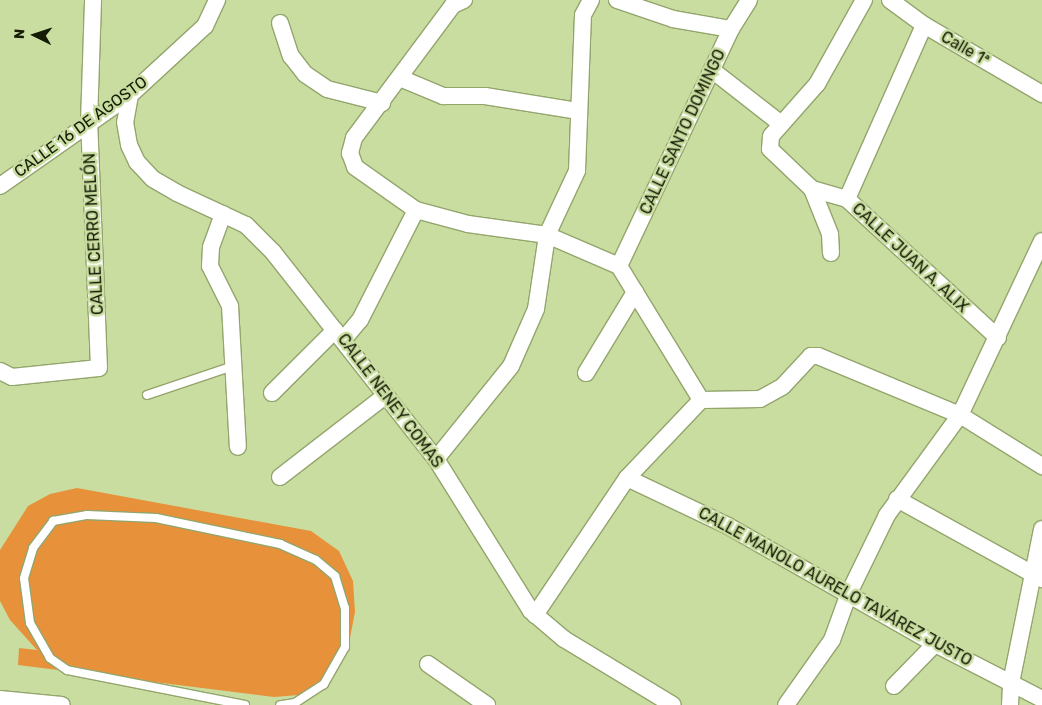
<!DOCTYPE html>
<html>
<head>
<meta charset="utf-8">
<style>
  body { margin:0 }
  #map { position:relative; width:1042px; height:705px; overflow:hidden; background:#cadda1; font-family:Rubik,sans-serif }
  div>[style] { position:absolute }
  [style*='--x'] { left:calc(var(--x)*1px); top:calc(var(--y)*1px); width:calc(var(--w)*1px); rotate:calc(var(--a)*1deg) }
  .green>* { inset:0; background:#e7923a }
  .roads { filter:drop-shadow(1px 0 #93a56c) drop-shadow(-1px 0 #93a56c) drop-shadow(0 1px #93a56c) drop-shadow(0 -1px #93a56c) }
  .service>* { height:8px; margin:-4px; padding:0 4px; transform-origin:4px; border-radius:4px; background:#fff }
  .minor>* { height:16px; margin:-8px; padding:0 8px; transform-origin:8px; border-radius:8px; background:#fff }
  span { translate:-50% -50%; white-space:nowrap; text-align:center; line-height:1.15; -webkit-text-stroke:5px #cadda1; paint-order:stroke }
  .street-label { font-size:16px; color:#151b05 }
  .north { position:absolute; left:10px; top:10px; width:50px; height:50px; -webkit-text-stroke:4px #cadda1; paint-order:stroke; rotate:274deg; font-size:14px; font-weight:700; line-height:20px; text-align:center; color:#151b05 }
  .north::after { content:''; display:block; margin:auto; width:18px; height:22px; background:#151b05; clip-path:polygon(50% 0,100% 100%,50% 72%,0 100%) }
</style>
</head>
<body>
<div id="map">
  <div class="green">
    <i style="clip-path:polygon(77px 488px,311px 531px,339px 551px,353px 581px,355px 612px,350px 638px,319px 688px,299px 695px,274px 697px,18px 665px,19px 648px,37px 650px,10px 620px,0 601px,0 550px,28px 506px,50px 494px)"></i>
  </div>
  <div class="roads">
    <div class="service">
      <i style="--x:147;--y:395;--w:91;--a:-18.6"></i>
      <i style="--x:245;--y:705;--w:181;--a:-168.9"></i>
      <i style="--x:67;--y:670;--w:21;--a:-145"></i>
      <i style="--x:50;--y:658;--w:40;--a:-119.7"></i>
      <i style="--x:30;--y:623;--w:45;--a:-97.6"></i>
      <i style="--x:24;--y:578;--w:31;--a:-73"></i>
      <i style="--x:33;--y:548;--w:34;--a:-53"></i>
      <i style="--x:53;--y:521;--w:35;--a:-10"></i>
      <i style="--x:87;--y:515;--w:69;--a:2.5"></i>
      <i style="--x:156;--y:518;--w:127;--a:11.8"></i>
      <i style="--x:280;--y:544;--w:39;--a:24"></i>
      <i style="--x:316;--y:560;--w:25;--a:40"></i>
      <i style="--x:335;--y:576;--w:34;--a:73"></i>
      <i style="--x:345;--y:608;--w:39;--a:90"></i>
      <i style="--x:345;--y:647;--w:43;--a:119.6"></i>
      <i style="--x:324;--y:684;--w:35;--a:147"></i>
      <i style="--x:295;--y:703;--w:15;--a:172"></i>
    </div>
    <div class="minor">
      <i style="--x:464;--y:0;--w:12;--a:156"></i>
      <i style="--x:453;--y:5;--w:166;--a:126.7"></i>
      <i style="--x:354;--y:138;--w:16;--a:105"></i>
      <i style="--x:350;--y:153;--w:15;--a:70"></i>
      <i style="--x:355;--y:167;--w:75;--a:35.2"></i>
      <i style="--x:416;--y:210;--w:54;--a:15.1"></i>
      <i style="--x:468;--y:224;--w:80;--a:7.9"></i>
      <i style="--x:547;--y:235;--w:78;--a:23.3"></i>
      <i style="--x:619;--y:266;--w:157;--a:58.5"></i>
      <i style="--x:617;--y:0;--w:59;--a:18.7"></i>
      <i style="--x:673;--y:19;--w:59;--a:9.8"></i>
      <i style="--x:864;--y:0;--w:96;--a:119.2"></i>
      <i style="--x:817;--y:84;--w:69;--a:131.5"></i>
      <i style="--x:771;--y:136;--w:13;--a:94"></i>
      <i style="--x:770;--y:149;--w:58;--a:43.6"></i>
      <i style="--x:812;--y:189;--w:36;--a:16"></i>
      <i style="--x:847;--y:199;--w:205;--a:42.6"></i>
      <i style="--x:890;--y:0;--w:42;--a:36.3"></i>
      <i style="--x:924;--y:25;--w:137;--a:30.3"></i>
      <i style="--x:280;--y:23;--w:35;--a:72"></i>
      <i style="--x:291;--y:56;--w:23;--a:52"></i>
      <i style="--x:305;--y:74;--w:27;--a:34"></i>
      <i style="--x:327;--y:89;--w:57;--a:14.3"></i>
      <i style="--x:712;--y:70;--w:88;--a:38"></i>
      <i style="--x:400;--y:78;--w:47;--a:22.7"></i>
      <i style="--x:443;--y:96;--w:42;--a:0"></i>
      <i style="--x:485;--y:96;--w:95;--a:9.1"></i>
      <i style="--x:130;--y:95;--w:27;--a:100"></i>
      <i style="--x:125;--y:122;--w:23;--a:80"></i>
      <i style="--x:129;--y:145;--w:19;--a:65"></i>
      <i style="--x:137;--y:162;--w:23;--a:47"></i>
      <i style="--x:153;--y:179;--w:28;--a:30"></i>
      <i style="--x:177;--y:193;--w:76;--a:24.9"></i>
      <i style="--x:246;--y:225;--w:38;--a:45"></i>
      <i style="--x:273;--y:252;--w:263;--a:51.8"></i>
      <i style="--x:436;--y:459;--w:179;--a:58"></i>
      <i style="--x:531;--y:611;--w:43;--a:40.3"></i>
      <i style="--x:564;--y:639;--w:127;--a:31.2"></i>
      <i style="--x:0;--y:186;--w:159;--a:-35"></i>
      <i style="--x:130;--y:95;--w:102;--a:-42.6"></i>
      <i style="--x:205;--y:26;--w:29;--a:-65"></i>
      <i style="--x:812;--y:189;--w:48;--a:68.2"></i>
      <i style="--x:830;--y:234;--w:19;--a:87"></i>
      <i style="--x:847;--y:199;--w:190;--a:-66.1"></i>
      <i style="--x:223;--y:214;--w:35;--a:110"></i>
      <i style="--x:211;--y:247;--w:19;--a:93"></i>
      <i style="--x:210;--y:266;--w:45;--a:63.4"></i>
      <i style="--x:230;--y:306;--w:141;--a:86.8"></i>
      <i style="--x:619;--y:266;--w:262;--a:-64.7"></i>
      <i style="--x:731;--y:29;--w:34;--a:-58"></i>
      <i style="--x:343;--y:340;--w:26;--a:-50"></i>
      <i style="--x:360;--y:320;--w:123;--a:-63"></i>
      <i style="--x:0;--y:371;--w:13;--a:27"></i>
      <i style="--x:12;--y:377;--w:87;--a:-5.9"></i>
      <i style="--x:99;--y:368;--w:246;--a:-92.3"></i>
      <i style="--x:89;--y:122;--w:122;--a:-88.1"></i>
      <i style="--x:586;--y:373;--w:95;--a:-58.8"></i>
      <i style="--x:272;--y:393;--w:89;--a:-45"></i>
      <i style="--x:436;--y:459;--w:119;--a:-51.1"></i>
      <i style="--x:511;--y:366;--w:62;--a:-66.3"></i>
      <i style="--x:536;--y:309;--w:75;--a:-81.5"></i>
      <i style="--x:547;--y:235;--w:71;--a:-64.9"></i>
      <i style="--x:577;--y:171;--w:156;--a:-87.8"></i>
      <i style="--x:583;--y:15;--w:17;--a:-62"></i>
      <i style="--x:280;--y:477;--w:134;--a:-37.7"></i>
      <i style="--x:627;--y:478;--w:112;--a:25.4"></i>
      <i style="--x:728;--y:526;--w:238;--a:29.7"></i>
      <i style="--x:935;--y:644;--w:120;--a:27.2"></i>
      <i style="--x:897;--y:499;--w:166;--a:28.9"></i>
      <i style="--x:535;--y:615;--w:165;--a:-56.1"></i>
      <i style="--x:627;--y:478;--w:108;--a:-46.5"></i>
      <i style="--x:701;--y:400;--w:59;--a:-1"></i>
      <i style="--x:760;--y:399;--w:26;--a:-29"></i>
      <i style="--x:783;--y:386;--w:41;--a:-47"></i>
      <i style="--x:811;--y:356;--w:7;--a:0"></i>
      <i style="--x:818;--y:356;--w:154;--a:22.6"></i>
      <i style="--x:960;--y:415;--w:97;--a:31.9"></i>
      <i style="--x:428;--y:664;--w:72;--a:34.8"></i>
      <i style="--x:894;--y:686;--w:59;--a:-45.7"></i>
      <i style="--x:0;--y:699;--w:62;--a:5.5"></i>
      <i style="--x:786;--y:705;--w:80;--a:-54.7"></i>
      <i style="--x:832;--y:640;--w:50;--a:-70.1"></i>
      <i style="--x:849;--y:593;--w:87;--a:-64"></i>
      <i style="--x:887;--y:515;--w:124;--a:-53.9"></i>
      <i style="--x:960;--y:415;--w:192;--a:-64.8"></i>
      <i style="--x:1010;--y:705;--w:22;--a:-87"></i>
      <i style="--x:1011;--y:683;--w:157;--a:-78.6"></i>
    </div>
  </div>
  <div class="street-label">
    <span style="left:965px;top:49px;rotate:30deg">Calle 1ª</span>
    <span style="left:81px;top:127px;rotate:-36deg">CALLE 16 DE AGOSTO</span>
    <span style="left:683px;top:132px;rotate:-65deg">CALLE SANTO DOMINGO</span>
    <span style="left:94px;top:234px;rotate:-93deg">CALLE CERRO MELÓN</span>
    <span style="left:910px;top:258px;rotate:43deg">CALLE JUAN A. ALIX</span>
    <span style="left:390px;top:401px;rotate:53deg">CALLE NENEY COMAS</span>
    <span style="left:835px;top:587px;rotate:29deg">CALLE MANOLO AURELO TAVÁREZ JUSTO</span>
  </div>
  <div class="north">N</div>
</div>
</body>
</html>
